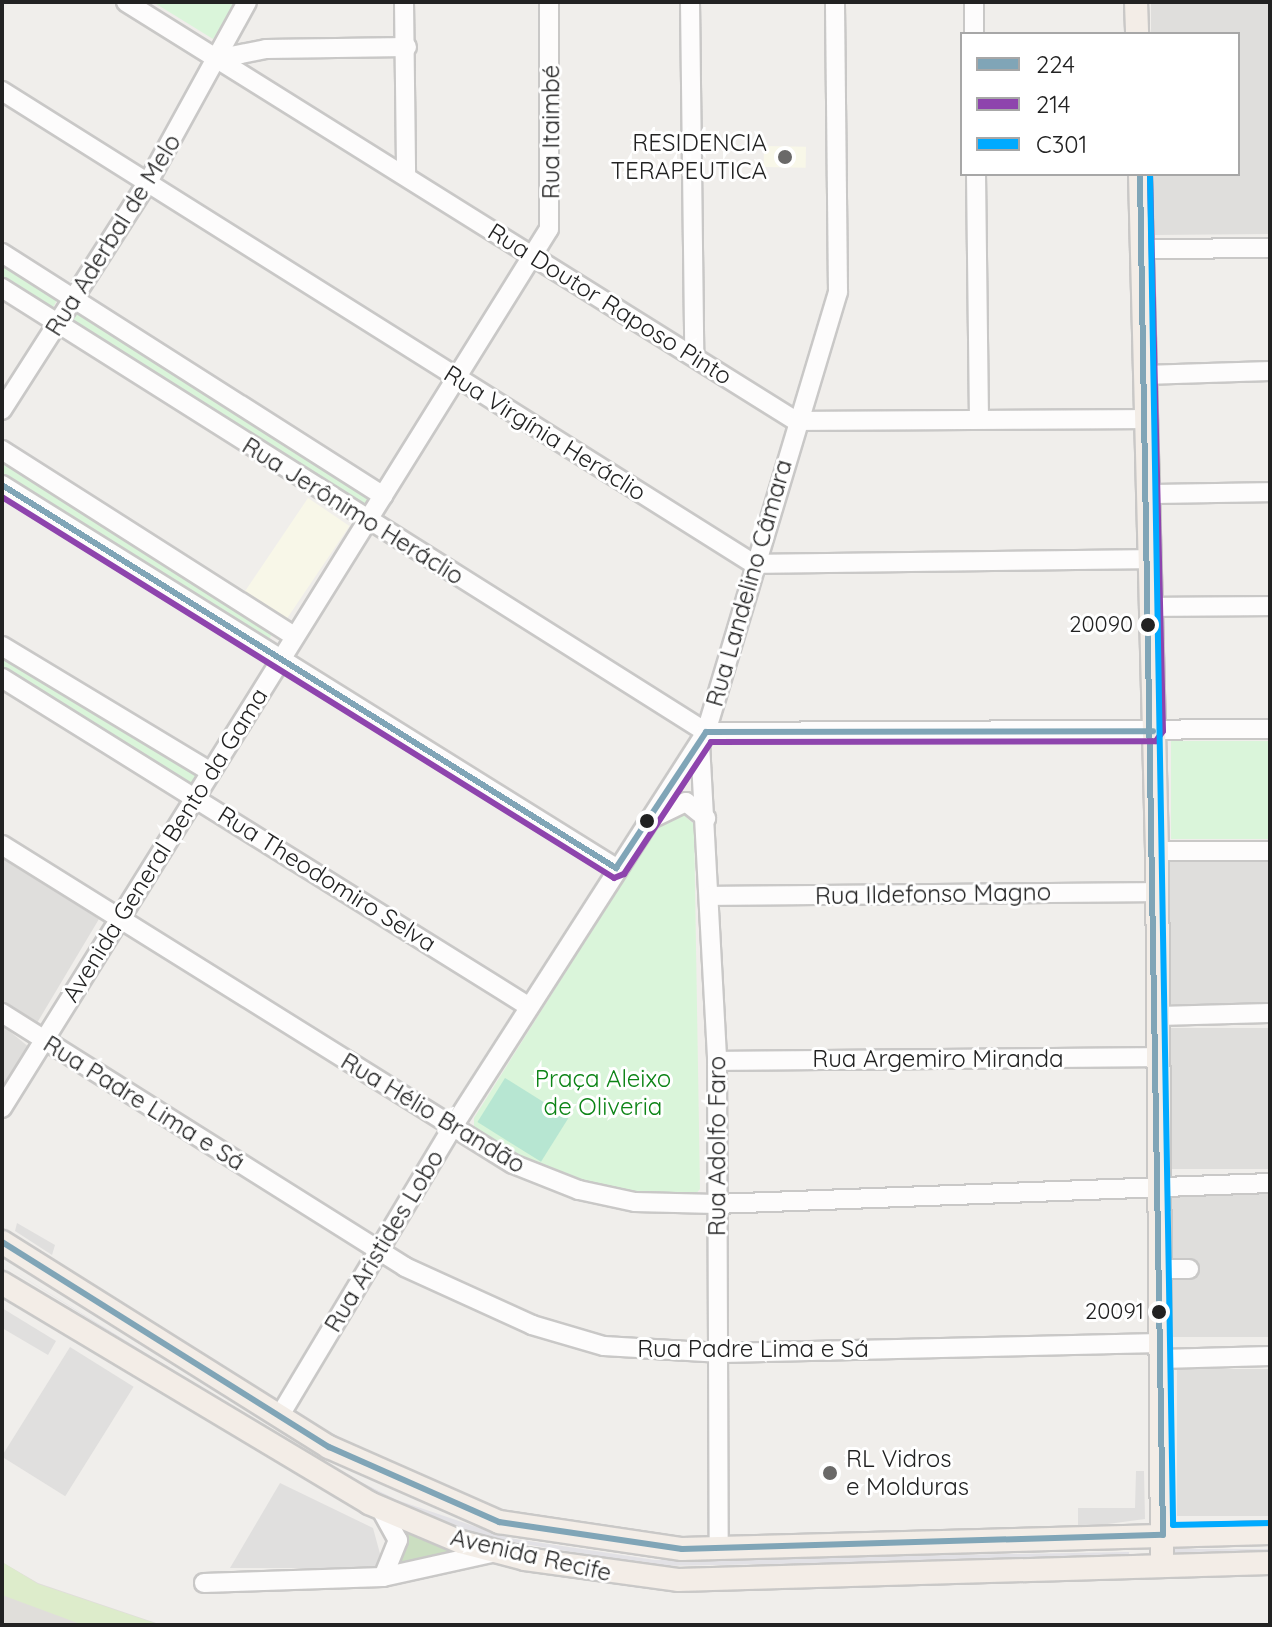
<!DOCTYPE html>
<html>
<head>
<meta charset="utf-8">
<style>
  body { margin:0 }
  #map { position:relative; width:1272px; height:1627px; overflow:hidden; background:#f0eeeb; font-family:Quicksand,sans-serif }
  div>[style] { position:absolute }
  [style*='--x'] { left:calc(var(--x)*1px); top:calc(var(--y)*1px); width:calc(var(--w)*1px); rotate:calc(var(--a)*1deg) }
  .residential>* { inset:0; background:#dfdedc; transform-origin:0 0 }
  .education>* { inset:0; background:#f8f7e8; transform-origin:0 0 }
  .airport>* { inset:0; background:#e0deda }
  .grass>* { inset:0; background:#ddeccb }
  .forest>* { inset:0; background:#cbdec1 }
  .park>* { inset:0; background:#daf5da; transform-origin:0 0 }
  .pitch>* { inset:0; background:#b7e6d2; transform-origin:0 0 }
  .parking>* { inset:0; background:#e0dfde; transform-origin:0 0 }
  .plaza>* { inset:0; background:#e2e1e5; transform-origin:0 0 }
  .roads { filter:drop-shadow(2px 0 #c9c8c7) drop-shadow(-2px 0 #c9c8c7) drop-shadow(0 2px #c9c8c7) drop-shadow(0 -2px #c9c8c7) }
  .minor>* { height:18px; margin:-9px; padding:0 9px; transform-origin:9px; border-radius:9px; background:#fdfcfc }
  .major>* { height:22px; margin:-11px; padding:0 11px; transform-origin:11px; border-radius:11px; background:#f3ede7 }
  .bus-1>* { height:6px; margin:-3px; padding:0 3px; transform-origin:3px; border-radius:3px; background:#80a5b7 }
  .bus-2>* { height:6px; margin:-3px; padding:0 3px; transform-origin:3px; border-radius:3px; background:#8e44ad }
  .bus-3>* { height:6px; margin:-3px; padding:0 3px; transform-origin:3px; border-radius:3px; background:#0af }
  .dots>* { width:22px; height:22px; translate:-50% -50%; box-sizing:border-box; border:4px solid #fff; border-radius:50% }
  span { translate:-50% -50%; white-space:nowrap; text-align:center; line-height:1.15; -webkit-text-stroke:6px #fff; paint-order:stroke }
  .bus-label { font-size:22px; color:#222 }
  .right { translate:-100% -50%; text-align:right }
  .street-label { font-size:24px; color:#222 }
  .poi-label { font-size:24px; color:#222 }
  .left { translate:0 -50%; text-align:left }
  .park-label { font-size:24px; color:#0c8416 }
  .frame { position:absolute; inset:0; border:4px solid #222; pointer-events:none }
  .legend { position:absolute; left:960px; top:32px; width:280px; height:144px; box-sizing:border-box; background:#fff; border:2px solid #a7a7a7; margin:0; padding:10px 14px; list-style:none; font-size:24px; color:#222 }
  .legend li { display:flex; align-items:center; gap:16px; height:40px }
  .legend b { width:40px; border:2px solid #a7a7a7 }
</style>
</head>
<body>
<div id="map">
  <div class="residential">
    <i style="clip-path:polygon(1151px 2px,1270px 2px,1270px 234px,1153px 235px,1152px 174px,1238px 174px,1238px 34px,1151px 34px)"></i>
    <i style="clip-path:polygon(2px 858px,99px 919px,37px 1023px,2px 1001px)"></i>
    <i style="left:1270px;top:860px;width:144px;height:103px;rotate:90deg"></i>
    <i style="clip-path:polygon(2px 1025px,30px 1048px,2px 1093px)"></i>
    <i style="left:1270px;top:1028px;width:141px;height:99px;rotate:90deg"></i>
    <i style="left:1270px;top:1194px;width:143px;height:99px;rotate:90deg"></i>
    <i style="left:1270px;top:1369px;width:147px;height:93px;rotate:90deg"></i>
  </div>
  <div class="education">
    <i style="left:764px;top:146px;width:42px;height:21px;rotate:1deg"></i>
    <i style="left:308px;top:498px;width:50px;height:115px;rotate:34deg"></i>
  </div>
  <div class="airport">
    <i style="clip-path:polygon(2px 1562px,38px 1583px,162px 1625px,2px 1625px)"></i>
  </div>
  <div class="grass">
    <i style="clip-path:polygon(2px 1562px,38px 1584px,160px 1625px,83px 1625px,2px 1595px)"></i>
  </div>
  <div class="forest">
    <i style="clip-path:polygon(392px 1521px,479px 1552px,390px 1572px)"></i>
  </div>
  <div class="park">
    <i style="clip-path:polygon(153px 2px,237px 2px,213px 39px)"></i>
    <i style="clip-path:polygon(2px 260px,59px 297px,48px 316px,2px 287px)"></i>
    <i style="clip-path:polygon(77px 310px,379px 494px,368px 514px,68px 325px)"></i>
    <i style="clip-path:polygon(2px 460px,273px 632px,267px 643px,2px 481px)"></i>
    <i style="left:2px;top:648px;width:235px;height:28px;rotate:31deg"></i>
    <i style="left:1270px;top:741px;width:98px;height:99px;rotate:90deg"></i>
    <i style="clip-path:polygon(681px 813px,694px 824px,700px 1189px,693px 1197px,636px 1199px,526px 1164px,474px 1132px,474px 1118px,656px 828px,668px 814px)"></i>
  </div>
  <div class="pitch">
    <i style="left:505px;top:1078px;width:75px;height:52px;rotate:32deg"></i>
  </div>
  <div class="parking">
    <i style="clip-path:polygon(17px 1223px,55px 1245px,52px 1255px,15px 1231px)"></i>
    <i style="clip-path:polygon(2px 1308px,56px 1341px,48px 1355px,2px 1328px)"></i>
    <i style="left:70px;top:1347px;width:75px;height:129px;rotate:32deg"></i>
    <i style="clip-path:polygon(1136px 1471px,1144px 1471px,1145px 1519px,1078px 1528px,1078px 1508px,1135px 1508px)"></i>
    <i style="clip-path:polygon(280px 1483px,373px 1528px,382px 1561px,372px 1568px,230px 1568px)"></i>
  </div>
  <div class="plaza">
    <i style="clip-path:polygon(2px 1264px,325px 1464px,397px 1500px,509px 1538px,655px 1560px,1129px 1552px,1129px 1558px,657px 1566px,483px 1537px,362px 1490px)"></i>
    <i style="left:1270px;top:1549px;width:4px;height:106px;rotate:90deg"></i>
  </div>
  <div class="roads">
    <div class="minor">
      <i style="--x:126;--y:2;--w:790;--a:32.02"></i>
      <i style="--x:796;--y:421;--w:350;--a:-0.3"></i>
      <i style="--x:404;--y:2;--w:172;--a:89.3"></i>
      <i style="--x:690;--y:2;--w:352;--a:89.3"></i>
      <i style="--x:974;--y:2;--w:32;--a:90"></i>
      <i style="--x:221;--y:58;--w:46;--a:-11.3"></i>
      <i style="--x:266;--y:49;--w:141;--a:-0.8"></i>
      <i style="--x:2;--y:91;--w:888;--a:32.17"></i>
      <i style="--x:754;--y:564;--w:395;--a:-0.7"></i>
      <i style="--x:976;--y:174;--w:245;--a:89.3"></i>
      <i style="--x:1142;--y:249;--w:128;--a:-0.4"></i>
      <i style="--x:2;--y:253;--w:452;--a:32.5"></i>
      <i style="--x:2;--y:288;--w:832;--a:32.24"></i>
      <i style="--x:1145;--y:375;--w:125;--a:-1.8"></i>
      <i style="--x:2;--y:410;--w:271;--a:-57.4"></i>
      <i style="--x:148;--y:182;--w:205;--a:-61.2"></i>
      <i style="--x:2;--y:450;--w:346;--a:32.5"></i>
      <i style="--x:2;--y:485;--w:724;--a:31.96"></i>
      <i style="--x:1148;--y:494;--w:122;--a:-0.9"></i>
      <i style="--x:1150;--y:607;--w:120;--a:-0.5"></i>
      <i style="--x:2;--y:646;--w:242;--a:31.1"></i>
      <i style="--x:2;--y:678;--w:620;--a:31.95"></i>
      <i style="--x:706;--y:732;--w:564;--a:-0.3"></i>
      <i style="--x:700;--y:743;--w:318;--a:86.9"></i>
      <i style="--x:717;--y:1061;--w:487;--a:89.8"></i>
      <i style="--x:651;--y:819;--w:39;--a:-26"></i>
      <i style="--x:686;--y:802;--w:26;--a:39"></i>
      <i style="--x:2;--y:845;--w:602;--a:31.98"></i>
      <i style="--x:513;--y:1164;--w:71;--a:21.5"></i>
      <i style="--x:579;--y:1190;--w:57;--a:12.1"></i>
      <i style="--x:635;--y:1202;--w:81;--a:1.4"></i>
      <i style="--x:716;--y:1204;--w:554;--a:-2.17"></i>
      <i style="--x:1157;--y:851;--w:113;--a:0"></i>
      <i style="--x:710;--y:896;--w:447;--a:-0.5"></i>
      <i style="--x:2;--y:1013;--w:476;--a:32.2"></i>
      <i style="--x:405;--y:1267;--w:140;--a:24.5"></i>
      <i style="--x:532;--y:1325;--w:75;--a:16.3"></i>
      <i style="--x:604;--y:1346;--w:118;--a:3.4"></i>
      <i style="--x:722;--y:1353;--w:439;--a:-1.3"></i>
      <i style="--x:1158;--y:1016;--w:112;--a:-1.5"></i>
      <i style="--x:717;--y:1061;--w:441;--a:-0.5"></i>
      <i style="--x:2;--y:1108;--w:1035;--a:-58.11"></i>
      <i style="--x:549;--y:229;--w:227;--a:-90"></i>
      <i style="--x:1160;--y:1269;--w:29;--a:0"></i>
      <i style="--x:1161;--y:1359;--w:109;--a:-1.6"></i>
      <i style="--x:279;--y:1417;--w:337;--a:-59.1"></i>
      <i style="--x:452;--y:1128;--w:470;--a:-57.3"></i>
      <i style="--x:706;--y:732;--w:459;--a:-73.3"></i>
      <i style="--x:838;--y:292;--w:290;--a:-90.6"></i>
      <i style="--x:380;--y:1508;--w:37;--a:61"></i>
      <i style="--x:398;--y:1540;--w:40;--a:112"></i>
      <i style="--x:204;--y:1583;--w:179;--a:-1.9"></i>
      <i style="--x:383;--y:1577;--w:116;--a:-12.5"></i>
    </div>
    <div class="major">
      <i style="--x:1136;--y:2;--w:32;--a:88"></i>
      <i style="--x:1140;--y:174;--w:677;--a:88.56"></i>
      <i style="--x:1157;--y:851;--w:712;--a:89.6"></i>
      <i style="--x:2;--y:1242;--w:386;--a:32.1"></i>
      <i style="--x:329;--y:1447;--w:186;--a:23.8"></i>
      <i style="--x:499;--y:1522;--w:185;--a:8.4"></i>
      <i style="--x:682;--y:1549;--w:588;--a:-1.56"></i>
      <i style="--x:2;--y:1283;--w:428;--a:30.9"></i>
      <i style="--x:369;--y:1503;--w:100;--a:23"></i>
      <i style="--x:461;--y:1542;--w:66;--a:14.9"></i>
      <i style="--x:525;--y:1559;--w:154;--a:7.8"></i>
      <i style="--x:678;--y:1580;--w:592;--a:-1.64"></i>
    </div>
  </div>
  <div class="bus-1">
    <i style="--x:2;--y:485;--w:724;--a:31.96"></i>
    <i style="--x:616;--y:868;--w:163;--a:-56.5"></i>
    <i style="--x:706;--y:732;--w:447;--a:-0.1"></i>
    <i style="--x:2;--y:1242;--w:386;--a:32.1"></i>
    <i style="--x:329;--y:1447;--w:186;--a:23.8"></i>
    <i style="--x:499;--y:1522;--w:185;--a:8.4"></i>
    <i style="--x:682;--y:1549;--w:481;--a:-1.7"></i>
    <i style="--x:1163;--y:1535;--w:1361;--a:-90.97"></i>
  </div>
  <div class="bus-2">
    <i style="--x:2;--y:497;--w:721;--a:31.9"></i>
    <i style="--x:614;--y:878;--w:11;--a:-22"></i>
    <i style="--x:624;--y:874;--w:158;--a:-56.6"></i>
    <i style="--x:711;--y:742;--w:445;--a:-0.1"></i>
    <i style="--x:1156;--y:741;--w:12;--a:-55"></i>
    <i style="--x:1163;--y:731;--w:557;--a:-91.34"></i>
  </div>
  <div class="bus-3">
    <i style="--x:1150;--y:174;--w:1351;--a:89.02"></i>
    <i style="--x:1173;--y:1525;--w:97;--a:-1.2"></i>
  </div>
  <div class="dots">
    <i style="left:785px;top:157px;background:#6a6968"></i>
    <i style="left:1148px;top:625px;background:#222"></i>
    <i style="left:647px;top:821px;background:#222"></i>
    <i style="left:1159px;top:1312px;background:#222"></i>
    <i style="left:830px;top:1473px;background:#6a6968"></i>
  </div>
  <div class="bus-label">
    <span class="right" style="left:1133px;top:625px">20090</span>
    <span class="right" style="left:1144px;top:1312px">20091</span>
  </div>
  <div class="street-label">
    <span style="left:551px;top:132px;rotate:-90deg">Rua Itaimbé</span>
    <span style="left:113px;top:235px;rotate:-58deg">Rua Aderbal de Melo</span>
    <span style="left:610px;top:304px;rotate:32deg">Rua Doutor Raposo Pinto</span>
    <span style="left:545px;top:433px;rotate:32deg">Rua Virgínia Heráclio</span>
    <span style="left:353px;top:511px;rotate:32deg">Rua Jerônimo Heráclio</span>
    <span style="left:749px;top:583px;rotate:-74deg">Rua Landelino Câmara</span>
    <span style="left:165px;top:845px;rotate:-58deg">Avenida General Bento da Gama</span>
    <span style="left:327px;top:879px;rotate:32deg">Rua Theodomiro Selva</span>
    <span style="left:933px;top:894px;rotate:-1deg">Rua Ildefonso Magno</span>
    <span style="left:938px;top:1059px">Rua Argemiro Miranda</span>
    <span style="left:144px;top:1103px;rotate:32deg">Rua Padre Lima e Sá</span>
    <span style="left:433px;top:1113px;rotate:31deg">Rua Hélio Brandão</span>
    <span style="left:717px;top:1146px;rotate:-90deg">Rua Adolfo Faro</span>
    <span style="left:384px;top:1241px;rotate:-59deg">Rua Aristides Lobo</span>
    <span style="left:753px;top:1349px">Rua Padre Lima e Sá</span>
    <span style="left:531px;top:1555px;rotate:13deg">Avenida Recife</span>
  </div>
  <div class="poi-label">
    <span class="right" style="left:767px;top:157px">RESIDENCIA<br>TERAPEUTICA</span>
    <span class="left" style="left:846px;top:1473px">RL Vidros<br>e Molduras</span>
  </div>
  <div class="park-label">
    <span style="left:603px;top:1093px">Praça Aleixo<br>de Oliveria</span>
  </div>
  <div class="frame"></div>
  <ul class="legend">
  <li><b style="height:10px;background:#80a5b7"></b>224</li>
  <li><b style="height:10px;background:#8e44ad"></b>214</li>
  <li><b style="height:10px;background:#0af"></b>C301</li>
  </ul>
</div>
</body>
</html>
